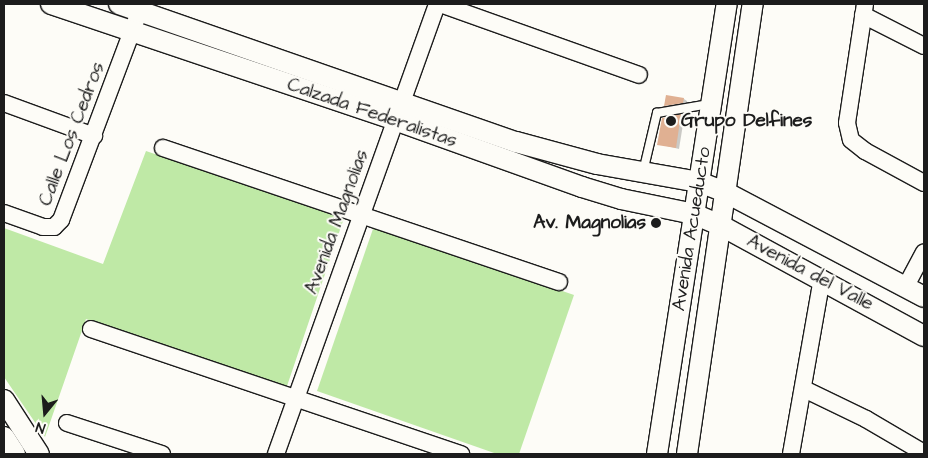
<!DOCTYPE html>
<html>
<head>
<meta charset="utf-8">
<style>
  body { margin:0 }
  #map { position:relative; width:928px; height:458px; overflow:hidden; background:#fdfcf7; font-family:"Architects Daughter",sans-serif }
  div>[style] { position:absolute }
  [style*='--x'] { left:calc(var(--x)*1px); top:calc(var(--y)*1px); width:calc(var(--w)*1px); rotate:calc(var(--a)*1deg) }
  .green>* { inset:0; background:#bfe9a6 }
  .shadow>* { inset:0; background:#0003 }
  .building>* { inset:0; background:#e0b092 }
  .roads { filter:drop-shadow(1px 0 #1c1c1c) drop-shadow(-1px 0 #1c1c1c) drop-shadow(0 1px #1c1c1c) drop-shadow(0 -1px #1c1c1c) }
  .service>* { height:8px; margin:-4px; padding:0 4px; transform-origin:4px; border-radius:4px; background:#fdfcf7 }
  .minor>* { height:16px; margin:-8px; padding:0 8px; transform-origin:8px; border-radius:8px; background:#fdfcf7 }
  .tertiary>* { height:20px; margin:-10px; padding:0 10px; transform-origin:10px; border-radius:10px; background:#fdfcf7 }
  .dots>* { width:14px; height:14px; translate:-50% -50%; box-sizing:border-box; border:2px solid #fdfcf7; border-radius:50% }
  span { translate:-50% -50%; white-space:nowrap; text-align:center; line-height:1.15; -webkit-text-stroke:4px #fdfcf7; paint-order:stroke }
  .street-label { font-size:19px; color:#1c1c1c }
  .poi-label { font-size:19px; color:#1c1c1c; font-weight:700 }
  .left { translate:0 -50%; text-align:left }
  .right { translate:-100% -50%; text-align:right }
  .frame { position:absolute; inset:0; border:5px solid #1c1c1c; pointer-events:none }
  .north { position:absolute; left:20px; top:388px; width:50px; height:50px; -webkit-text-stroke:4px #fdfcf7; paint-order:stroke; rotate:197deg; font-size:14px; font-weight:700; line-height:20px; text-align:center; color:#1c1c1c }
  .north::after { content:''; display:block; margin:auto; width:18px; height:22px; background:#1c1c1c; clip-path:polygon(50% 0,100% 100%,50% 72%,0 100%) }
</style>
</head>
<body>
<div id="map">
  <div class="green">
    <i style="clip-path:polygon(146px 151px,344px 218px,286px 389px,86px 319px,45px 437px,4px 377px,4px 228px,103px 264px)"></i>
    <i style="clip-path:polygon(374px 226px,574px 295px,519px 454px,497px 454px,317px 391px)"></i>
  </div>
  <div class="shadow">
    <i style="clip-path:polygon(684px 99px,687px 101px,687px 104px,668px 107px,665px 105px)"></i>
    <i style="clip-path:polygon(681px 116px,684px 118px,679px 149px,659px 144px,663px 119px)"></i>
  </div>
  <div class="building">
    <i style="clip-path:polygon(666px 95px,684px 98px,683px 103px,664px 106px)"></i>
    <i style="clip-path:polygon(681px 114px,676px 148px,657px 145px,662px 118px)"></i>
  </div>
  <div class="roads">
    <div class="service">
      <i style="--x:643;--y:172;--w:61;--a:-76.7"></i>
      <i style="--x:657;--y:113;--w:53;--a:-9.8"></i>
    </div>
    <div class="minor">
      <i style="--x:440;--y:4;--w:211;--a:19.6"></i>
      <i style="--x:865;--y:4;--w:120;--a:98.6"></i>
      <i style="--x:847;--y:123;--w:17;--a:77"></i>
      <i style="--x:851;--y:140;--w:18;--a:38"></i>
      <i style="--x:865;--y:151;--w:67;--a:28.5"></i>
      <i style="--x:863;--y:15;--w:68;--a:26.9"></i>
      <i style="--x:4;--y:103;--w:96;--a:20.1"></i>
      <i style="--x:163;--y:148;--w:418;--a:18.7"></i>
      <i style="--x:4;--y:213;--w:41;--a:19.7"></i>
      <i style="--x:43;--y:227;--w:11;--a:0"></i>
      <i style="--x:54;--y:227;--w:10;--a:-45"></i>
      <i style="--x:61;--y:220;--w:214;--a:-69.4"></i>
      <i style="--x:906;--y:286;--w:38;--a:-62"></i>
      <i style="--x:91;--y:329;--w:391;--a:18.7"></i>
      <i style="--x:804;--y:389;--w:69;--a:25.8"></i>
      <i style="--x:866;--y:419;--w:67;--a:30.4"></i>
      <i style="--x:67;--y:423;--w:100;--a:18.1"></i>
      <i style="--x:276;--y:454;--w:478;--a:-70.3"></i>
      <i style="--x:791;--y:454;--w:178;--a:-80"></i>
    </div>
    <div class="tertiary">
      <i style="--x:51;--y:4;--w:363;--a:18.6"></i>
      <i style="--x:395;--y:120;--w:199;--a:19.7"></i>
      <i style="--x:582;--y:187;--w:41;--a:17.1"></i>
      <i style="--x:621;--y:199;--w:75;--a:11.6"></i>
      <i style="--x:694;--y:214;--w:28;--a:23"></i>
      <i style="--x:720;--y:225;--w:232;--a:28.6"></i>
      <i style="--x:119;--y:4;--w:420;--a:19.2"></i>
      <i style="--x:516;--y:142;--w:84;--a:15.2"></i>
      <i style="--x:597;--y:164;--w:104;--a:10"></i>
      <i style="--x:699;--y:182;--w:28;--a:21"></i>
      <i style="--x:725;--y:192;--w:225;--a:27.8"></i>
      <i style="--x:4;--y:400;--w:64;--a:57.1"></i>
      <i style="--x:4;--y:437;--w:20;--a:57"></i>
      <i style="--x:657;--y:454;--w:455;--a:-81.2"></i>
      <i style="--x:687;--y:454;--w:455;--a:-81.7"></i>
    </div>
  </div>
  <div class="dots">
    <i style="left:671px;top:121px;background:#1c1c1c"></i>
    <i style="left:656px;top:223px;background:#1c1c1c"></i>
  </div>
  <div class="street-label">
    <span style="left:372px;top:113px;rotate:19deg">Calzada Federalistas</span>
    <span style="left:72px;top:134px;rotate:-69deg">Calle Los Cedros</span>
    <span style="left:337px;top:222px;rotate:-70deg">Avenida Magnolias</span>
    <span style="left:692px;top:229px;rotate:-81deg">Avenida Acueducto</span>
    <span style="left:810px;top:273px;rotate:28deg">Avenida del Valle</span>
  </div>
  <div class="poi-label">
    <span class="left" style="left:681px;top:121px">Grupo Delfines</span>
    <span class="right" style="left:646px;top:223px">Av. Magnolias</span>
  </div>
  <div class="frame"></div>
  <div class="north">N</div>
</div>
</body>
</html>
